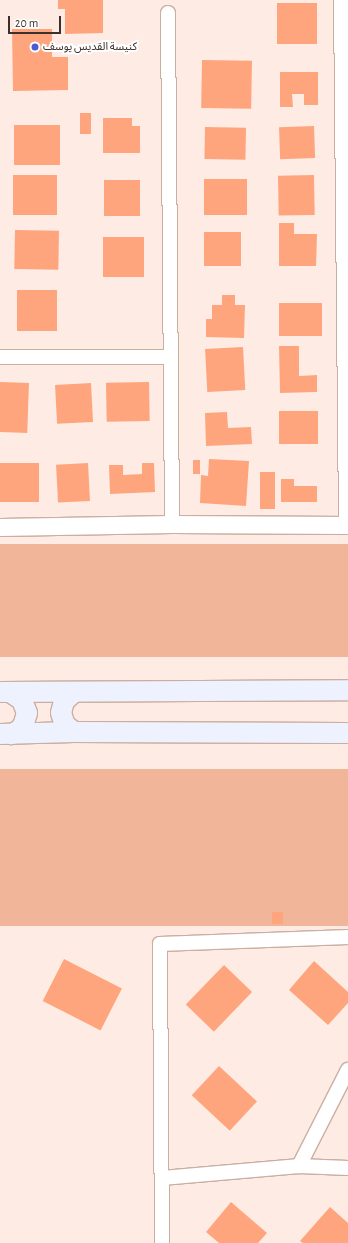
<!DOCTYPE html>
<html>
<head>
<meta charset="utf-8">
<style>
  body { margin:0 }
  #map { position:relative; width:348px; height:1243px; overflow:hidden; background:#feece4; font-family:"Alegreya Sans","Noto Sans Arabic",sans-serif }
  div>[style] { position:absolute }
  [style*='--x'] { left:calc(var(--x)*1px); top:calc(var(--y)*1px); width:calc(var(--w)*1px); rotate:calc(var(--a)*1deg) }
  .green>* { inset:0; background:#f1b59a; transform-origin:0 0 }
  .building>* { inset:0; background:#fea57d; transform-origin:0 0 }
  .roads { filter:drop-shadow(1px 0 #caaea1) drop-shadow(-1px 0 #caaea1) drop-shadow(0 1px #caaea1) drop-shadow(0 -1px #caaea1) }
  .minor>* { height:14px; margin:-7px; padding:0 7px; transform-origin:7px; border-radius:7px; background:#fff }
  .tertiary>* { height:17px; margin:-8.5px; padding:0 8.5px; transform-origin:8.5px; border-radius:8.5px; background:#fff }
  .secondary>* { height:20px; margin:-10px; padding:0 10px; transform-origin:10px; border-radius:10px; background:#eef2ff }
  .dots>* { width:11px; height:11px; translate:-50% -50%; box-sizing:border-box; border:2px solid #fff; border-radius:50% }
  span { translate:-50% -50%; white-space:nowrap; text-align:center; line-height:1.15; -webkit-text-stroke:4px #fff; paint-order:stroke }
  .poi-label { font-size:11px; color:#3b302b }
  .left { translate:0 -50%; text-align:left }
  .scale { position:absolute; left:8px; top:16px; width:53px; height:18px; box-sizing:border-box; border:2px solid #3b302b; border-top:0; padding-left:5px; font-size:12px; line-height:14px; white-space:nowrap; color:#3b302b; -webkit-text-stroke:3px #fff; paint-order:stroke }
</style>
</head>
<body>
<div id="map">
  <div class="green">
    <i style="left:348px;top:544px;width:113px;height:348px;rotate:90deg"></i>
    <i style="left:348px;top:769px;width:157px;height:348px;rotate:90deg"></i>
  </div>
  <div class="building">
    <i style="clip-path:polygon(58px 0,103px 0,103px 33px,65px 34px,65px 9px,58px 9px)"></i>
    <i style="left:317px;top:3px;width:41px;height:40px;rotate:90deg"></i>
    <i style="clip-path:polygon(12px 29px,52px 29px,52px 57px,68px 57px,68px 90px,13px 91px)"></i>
    <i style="left:202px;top:60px;width:50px;height:48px;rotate:1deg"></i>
    <i style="clip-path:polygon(280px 72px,318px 72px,318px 105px,304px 105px,304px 94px,292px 94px,293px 107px,280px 107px)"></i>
    <i style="left:80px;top:113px;width:11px;height:21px"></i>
    <i style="clip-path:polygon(103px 118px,132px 118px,132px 126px,140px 126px,140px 153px,103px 153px)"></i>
    <i style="left:14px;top:125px;width:46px;height:40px"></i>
    <i style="left:314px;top:126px;width:32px;height:35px;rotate:88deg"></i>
    <i style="left:205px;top:127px;width:41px;height:32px;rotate:1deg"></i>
    <i style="left:57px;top:175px;width:40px;height:44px;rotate:90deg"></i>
    <i style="left:314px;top:175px;width:40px;height:36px;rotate:89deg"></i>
    <i style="left:204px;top:179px;width:43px;height:36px"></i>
    <i style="left:104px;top:180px;width:36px;height:36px"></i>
    <i style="clip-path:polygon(279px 223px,294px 223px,294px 234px,317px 234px,316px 266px,279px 266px)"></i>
    <i style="left:15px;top:230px;width:44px;height:39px;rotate:1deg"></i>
    <i style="left:204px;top:232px;width:37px;height:34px"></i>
    <i style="left:103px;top:237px;width:41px;height:40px"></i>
    <i style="left:17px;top:290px;width:40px;height:41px"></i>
    <i style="clip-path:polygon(222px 295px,235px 295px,235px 305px,245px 305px,244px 338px,206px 337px,206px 319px,212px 319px,212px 305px,222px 305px)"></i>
    <i style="left:279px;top:303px;width:43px;height:33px"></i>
    <i style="clip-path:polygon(279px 346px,299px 346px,299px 376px,317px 375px,317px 392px,280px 393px)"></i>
    <i style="left:243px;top:347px;width:43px;height:38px;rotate:87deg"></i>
    <i style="left:0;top:382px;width:29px;height:50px;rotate:2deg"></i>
    <i style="left:149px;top:382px;width:39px;height:43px;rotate:89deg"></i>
    <i style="left:91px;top:383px;width:39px;height:36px;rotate:87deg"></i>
    <i style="left:279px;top:411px;width:39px;height:33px"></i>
    <i style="clip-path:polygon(227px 412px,228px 428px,251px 427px,252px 444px,206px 446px,205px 413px)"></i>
    <i style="clip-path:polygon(209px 459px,249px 461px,246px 506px,200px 503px,201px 475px,208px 476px)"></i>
    <i style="left:193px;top:460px;width:7px;height:14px"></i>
    <i style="left:0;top:463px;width:39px;height:39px"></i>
    <i style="left:88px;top:463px;width:38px;height:32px;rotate:87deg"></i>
    <i style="clip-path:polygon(142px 463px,154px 463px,155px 492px,110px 494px,109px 465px,123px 465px,123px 475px,142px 474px)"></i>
    <i style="left:260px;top:472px;width:15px;height:37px"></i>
    <i style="clip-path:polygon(281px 479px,294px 479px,294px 486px,317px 486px,317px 502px,281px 502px)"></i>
    <i style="left:272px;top:912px;width:11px;height:12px"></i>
    <i style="left:64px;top:959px;width:65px;height:47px;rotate:27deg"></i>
    <i style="clip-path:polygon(314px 961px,348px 992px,348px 1003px,328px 1025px,289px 990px)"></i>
    <i style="left:224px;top:965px;width:39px;height:55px;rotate:44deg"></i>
    <i style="left:219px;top:1066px;width:52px;height:40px;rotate:43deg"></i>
    <i style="clip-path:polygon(231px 1202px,267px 1233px,258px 1243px,219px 1243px,206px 1232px)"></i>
    <i style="clip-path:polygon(330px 1207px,348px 1223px,348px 1243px,303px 1243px,300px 1241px)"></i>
  </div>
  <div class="roads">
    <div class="minor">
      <i style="--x:341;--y:0;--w:525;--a:89.45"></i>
      <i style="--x:168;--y:13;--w:511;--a:89.55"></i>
      <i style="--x:0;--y:357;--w:171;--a:0"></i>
      <i style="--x:299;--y:1166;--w:108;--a:-63"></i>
      <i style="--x:162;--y:1178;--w:138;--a:-5"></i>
      <i style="--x:299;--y:1166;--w:49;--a:2.3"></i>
      <i style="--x:162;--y:1243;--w:299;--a:-90.4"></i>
      <i style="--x:160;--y:944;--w:188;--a:-2.1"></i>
    </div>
    <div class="tertiary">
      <i style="--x:0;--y:527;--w:172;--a:-1"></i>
      <i style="--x:172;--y:524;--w:176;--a:0.3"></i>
    </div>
    <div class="secondary">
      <i style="--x:0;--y:692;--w:348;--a:-0.3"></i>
      <i style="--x:10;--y:692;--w:14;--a:34"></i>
      <i style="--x:22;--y:700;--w:14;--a:69"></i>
      <i style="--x:27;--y:713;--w:14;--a:107"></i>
      <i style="--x:23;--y:726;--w:7;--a:135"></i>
      <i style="--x:18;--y:731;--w:7;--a:153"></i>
      <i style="--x:74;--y:692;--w:13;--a:138"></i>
      <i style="--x:64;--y:701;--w:12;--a:104"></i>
      <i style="--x:61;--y:713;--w:13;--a:72"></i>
      <i style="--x:65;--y:725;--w:11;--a:38"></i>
      <i style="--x:0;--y:734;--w:74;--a:-1.5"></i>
      <i style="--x:74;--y:732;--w:274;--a:0.2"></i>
    </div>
  </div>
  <div class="dots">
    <i style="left:35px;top:47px;background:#4a5acf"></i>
  </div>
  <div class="poi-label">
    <span class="left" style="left:43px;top:47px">كنيسة القديس يوسف</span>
  </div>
  <div class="scale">20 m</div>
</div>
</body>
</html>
